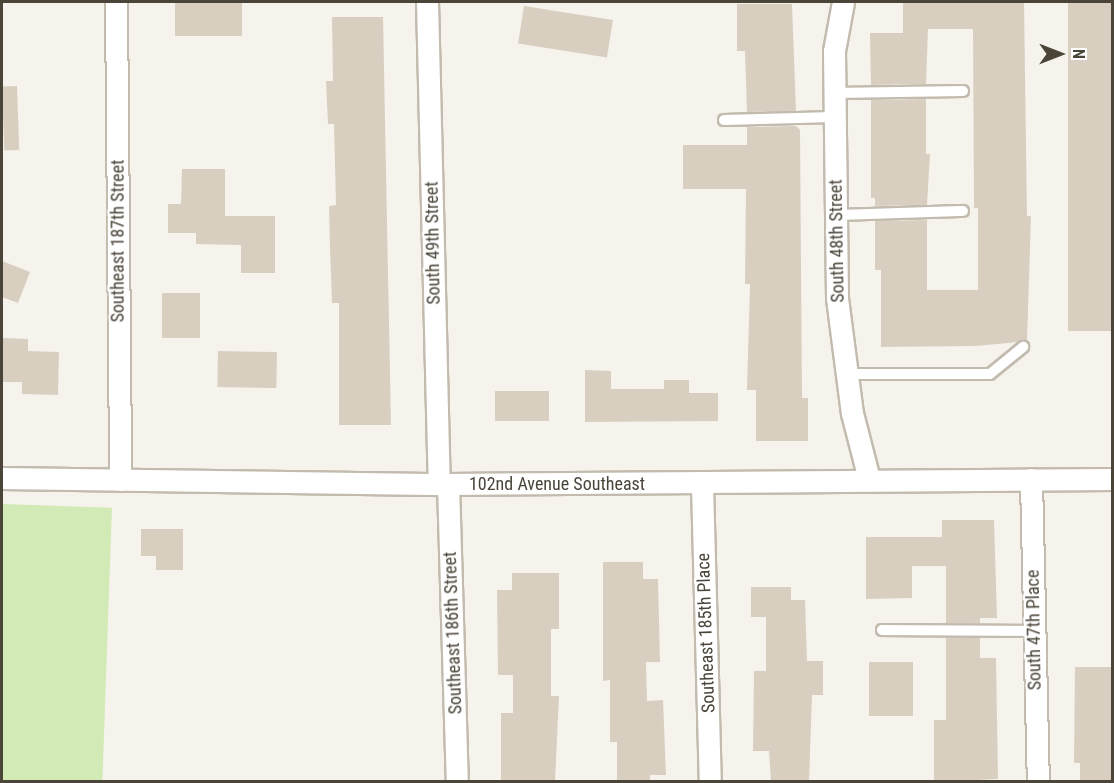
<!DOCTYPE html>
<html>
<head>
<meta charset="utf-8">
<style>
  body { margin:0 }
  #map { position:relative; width:1114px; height:783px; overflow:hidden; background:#f6f3ec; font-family:"Roboto Condensed",sans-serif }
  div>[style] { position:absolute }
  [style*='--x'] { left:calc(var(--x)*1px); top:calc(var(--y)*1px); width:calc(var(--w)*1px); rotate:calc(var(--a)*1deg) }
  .green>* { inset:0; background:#d2eab5; transform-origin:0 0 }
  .building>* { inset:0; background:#d8cfc1; transform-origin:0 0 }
  .roads { filter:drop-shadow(2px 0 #c2bbae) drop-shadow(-2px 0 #c2bbae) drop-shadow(0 2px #c2bbae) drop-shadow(0 -2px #c2bbae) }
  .lane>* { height:10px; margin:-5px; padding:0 5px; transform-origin:5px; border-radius:5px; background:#fff }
  .street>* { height:21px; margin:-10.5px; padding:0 10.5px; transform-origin:10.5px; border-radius:10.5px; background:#fff }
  span { translate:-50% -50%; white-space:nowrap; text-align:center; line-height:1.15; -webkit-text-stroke:4.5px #fff; paint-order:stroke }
  .street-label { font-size:18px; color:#4b4439 }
  .frame { position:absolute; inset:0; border:3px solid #4b4439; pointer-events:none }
  .north { position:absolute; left:1030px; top:24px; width:60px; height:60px; -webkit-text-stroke:4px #fff; paint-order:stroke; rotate:90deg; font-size:16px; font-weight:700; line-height:24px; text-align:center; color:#4b4439 }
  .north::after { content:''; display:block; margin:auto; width:21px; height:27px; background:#4b4439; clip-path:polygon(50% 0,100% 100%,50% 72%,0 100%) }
</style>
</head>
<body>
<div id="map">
  <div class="green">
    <i style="left:2px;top:504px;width:110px;height:277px;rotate:2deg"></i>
  </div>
  <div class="building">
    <i style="left:175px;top:2px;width:67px;height:34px"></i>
    <i style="clip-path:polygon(903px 2px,1024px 2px,1027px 216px,1031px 216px,1027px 341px,976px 346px,881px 347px,881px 270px,875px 270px,875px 221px,927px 220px,927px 290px,978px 290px,978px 208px,974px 208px,973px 29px,928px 29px,926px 84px,871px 85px,870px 33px,903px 33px)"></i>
    <i style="left:1068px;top:2px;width:45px;height:329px"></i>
    <i style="clip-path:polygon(737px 4px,792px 4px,796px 111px,747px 112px,745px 51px,737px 51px)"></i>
    <i style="left:524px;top:6px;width:90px;height:38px;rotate:9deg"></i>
    <i style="clip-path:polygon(332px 17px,383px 17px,391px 425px,339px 425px,339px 303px,332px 303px,330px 248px,329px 206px,336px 205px,334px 124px,328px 124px,326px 81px,333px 81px)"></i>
    <i style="left:17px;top:86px;width:64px;height:15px;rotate:88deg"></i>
    <i style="clip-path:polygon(926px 99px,926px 154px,930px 154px,927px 205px,875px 206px,875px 198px,871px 198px,871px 100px)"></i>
    <i style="clip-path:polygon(796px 126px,800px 130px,802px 398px,808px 398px,808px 441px,756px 441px,756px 390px,747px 390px,750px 284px,745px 284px,746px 189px,683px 189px,683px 145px,747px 145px,747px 127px)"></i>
    <i style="clip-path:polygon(182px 169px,225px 169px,225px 216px,275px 216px,275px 273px,241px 273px,241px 245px,196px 244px,196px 233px,168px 233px,168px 204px,181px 204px)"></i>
    <i style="clip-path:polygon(2px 261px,30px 272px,18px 303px,2px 297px)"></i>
    <i style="left:162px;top:293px;width:38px;height:45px"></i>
    <i style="clip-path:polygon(3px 338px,28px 339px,28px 351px,59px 352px,58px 395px,22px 394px,22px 382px,2px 382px)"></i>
    <i style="left:218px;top:351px;width:59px;height:36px;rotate:1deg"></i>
    <i style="clip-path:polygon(585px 370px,611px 371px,611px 389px,664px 389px,664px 380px,689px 380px,689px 393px,718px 393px,718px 421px,585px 422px)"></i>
    <i style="left:495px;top:391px;width:54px;height:30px"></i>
    <i style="clip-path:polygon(942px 520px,994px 520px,997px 618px,980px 618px,980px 623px,946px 623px,946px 566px,912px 566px,912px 598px,866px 599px,866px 537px,942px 537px)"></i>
    <i style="clip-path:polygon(141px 529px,183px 529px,183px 570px,156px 570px,156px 556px,141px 556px)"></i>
    <i style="clip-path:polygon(603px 562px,643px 562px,643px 579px,658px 579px,660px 662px,646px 662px,647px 701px,663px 700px,666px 775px,650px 775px,650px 782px,617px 782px,617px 742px,610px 742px,610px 680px,603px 681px)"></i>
    <i style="clip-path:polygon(512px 573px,559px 573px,559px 629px,551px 629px,551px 696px,559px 696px,555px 782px,501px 782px,501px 713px,513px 713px,513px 675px,498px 675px,497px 590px,512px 590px)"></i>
    <i style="clip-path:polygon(751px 587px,791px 587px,791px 600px,805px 600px,807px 661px,823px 661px,823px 695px,812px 695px,809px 782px,771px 782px,769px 751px,753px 751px,754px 671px,766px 671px,766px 617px,751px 617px)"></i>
    <i style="clip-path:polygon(946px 638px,980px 638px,980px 658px,996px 658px,998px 779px,934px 782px,934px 720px,946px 720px)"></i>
    <i style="left:869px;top:662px;width:44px;height:54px"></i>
    <i style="clip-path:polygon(1075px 667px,1113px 667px,1113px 782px,1080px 782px,1080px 763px,1074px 763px)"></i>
  </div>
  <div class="roads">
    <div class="lane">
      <i style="--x:834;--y:93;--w:129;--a:-0.9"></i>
      <i style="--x:724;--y:120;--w:110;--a:-1.6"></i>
      <i style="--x:836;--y:215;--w:127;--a:-1.8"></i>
      <i style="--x:846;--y:374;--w:144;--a:0"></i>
      <i style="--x:990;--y:374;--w:43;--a:-39.3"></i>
      <i style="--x:882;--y:630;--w:152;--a:0.4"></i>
    </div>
    <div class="street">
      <i style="--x:116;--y:2;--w:478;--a:89.5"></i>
      <i style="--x:427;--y:2;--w:482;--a:88.6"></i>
      <i style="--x:843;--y:2;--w:50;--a:100.4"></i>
      <i style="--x:834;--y:51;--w:247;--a:89.3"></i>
      <i style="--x:837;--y:298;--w:116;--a:82.6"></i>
      <i style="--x:852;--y:413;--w:68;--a:75.6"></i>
      <i style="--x:2;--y:478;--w:446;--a:0.8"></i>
      <i style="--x:448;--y:484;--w:664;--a:-0.43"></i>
      <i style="--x:1031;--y:479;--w:303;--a:88.7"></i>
      <i style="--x:448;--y:484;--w:298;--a:88.3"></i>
      <i style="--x:702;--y:484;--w:298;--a:88.5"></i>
    </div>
  </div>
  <div class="street-label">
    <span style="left:118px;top:241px;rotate:-90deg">Southeast 187th Street</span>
    <span style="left:837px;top:241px;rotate:-91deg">South 48th Street</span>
    <span style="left:433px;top:243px;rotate:-91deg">South 49th Street</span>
    <span style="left:557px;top:484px">102nd Avenue Southeast</span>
    <span style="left:1034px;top:630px;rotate:-91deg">South 47th Place</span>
    <span style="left:453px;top:633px;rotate:-92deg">Southeast 186th Street</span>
    <span style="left:706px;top:633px;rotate:-92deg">Southeast 185th Place</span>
  </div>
  <div class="frame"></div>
  <div class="north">N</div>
</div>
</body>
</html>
